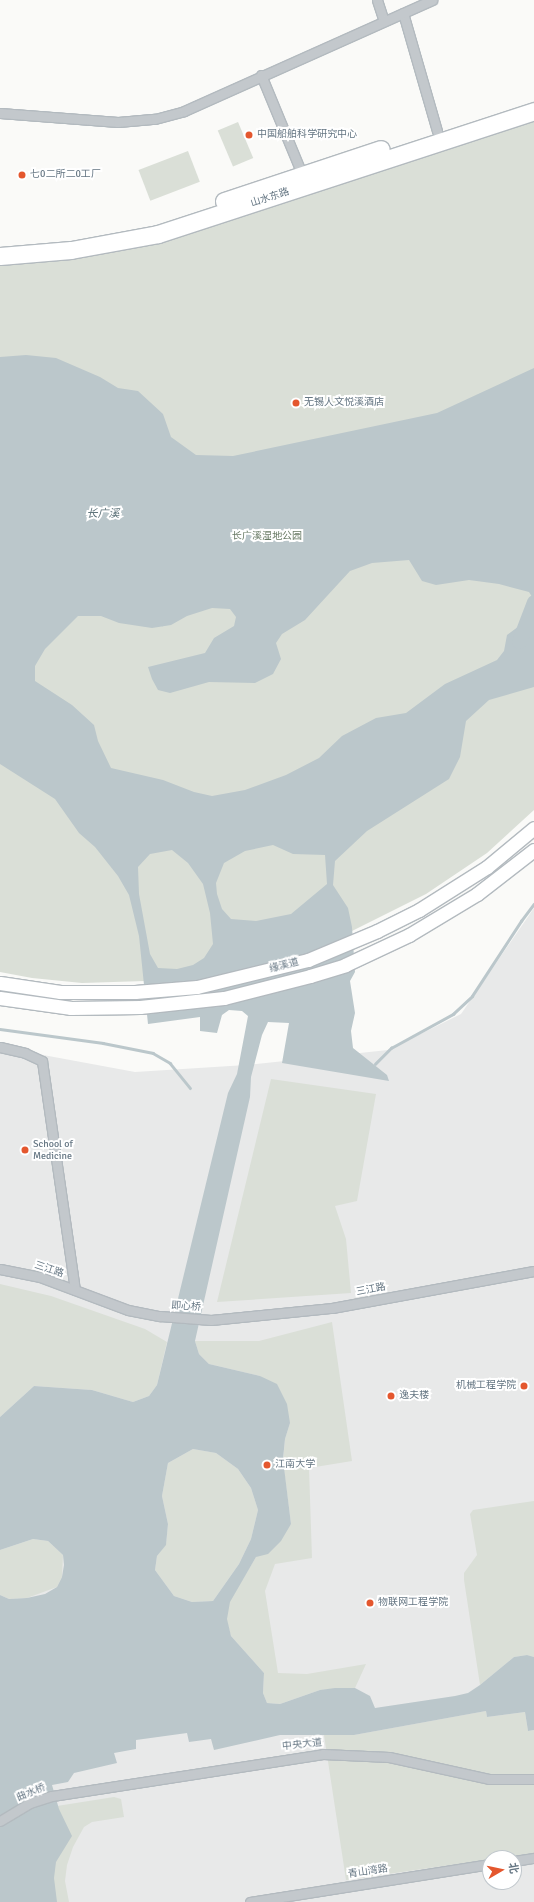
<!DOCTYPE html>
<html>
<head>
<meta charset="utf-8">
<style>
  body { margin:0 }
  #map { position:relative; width:534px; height:1902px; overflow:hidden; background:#fafaf8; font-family:Signika,"Noto Sans SC",sans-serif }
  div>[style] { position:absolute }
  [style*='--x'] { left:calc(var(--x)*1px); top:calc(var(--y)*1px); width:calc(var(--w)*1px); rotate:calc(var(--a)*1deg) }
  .built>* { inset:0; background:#e8e9e9 }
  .green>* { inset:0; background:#dadfd7; transform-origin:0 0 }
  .water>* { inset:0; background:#bbc7cb }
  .stream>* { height:2.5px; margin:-1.25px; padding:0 1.25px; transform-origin:1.25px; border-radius:1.25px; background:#bbc7cb }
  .river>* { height:15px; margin:-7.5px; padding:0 7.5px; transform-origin:7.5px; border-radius:7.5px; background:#bbc7cb }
  .roads { filter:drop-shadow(1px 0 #b3babf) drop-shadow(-1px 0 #b3babf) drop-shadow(0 1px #b3babf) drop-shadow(0 -1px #b3babf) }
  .street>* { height:9px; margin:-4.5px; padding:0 4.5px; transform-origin:4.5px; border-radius:4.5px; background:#c3c8cc }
  .secondary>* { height:13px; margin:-6.5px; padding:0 6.5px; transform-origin:6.5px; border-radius:6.5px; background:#fff }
  .highway>* { height:17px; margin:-8.5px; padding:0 8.5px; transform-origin:8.5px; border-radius:8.5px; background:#fff }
  .dots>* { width:11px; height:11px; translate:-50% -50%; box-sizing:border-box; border:2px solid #fff; border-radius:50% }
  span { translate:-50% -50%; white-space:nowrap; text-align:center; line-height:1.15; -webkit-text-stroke:4px #fff; paint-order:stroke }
  .poi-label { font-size:10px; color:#657683 }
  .left { translate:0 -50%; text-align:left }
  .right { translate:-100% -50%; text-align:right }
  .street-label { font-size:10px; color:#657683 }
  .park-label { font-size:10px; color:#687a64 }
  .water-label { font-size:11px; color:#60757c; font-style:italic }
  .north { position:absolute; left:482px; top:1850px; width:40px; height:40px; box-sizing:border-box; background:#fff; border:1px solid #c1c8cd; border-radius:50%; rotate:81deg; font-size:11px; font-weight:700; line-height:16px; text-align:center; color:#657683 }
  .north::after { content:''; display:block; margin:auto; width:14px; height:18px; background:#e4572e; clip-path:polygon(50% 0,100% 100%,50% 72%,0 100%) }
</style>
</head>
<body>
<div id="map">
  <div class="built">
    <i style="clip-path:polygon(evenodd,534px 908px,534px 1902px,0 1902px,0 1047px,135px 1072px,246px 1065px,388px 1050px,461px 1014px,534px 908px,490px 1858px,514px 1858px,514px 1882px,490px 1882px,490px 1858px)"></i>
  </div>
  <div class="green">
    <i style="clip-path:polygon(534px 117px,534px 810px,487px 853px,426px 894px,352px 931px,203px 975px,145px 981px,82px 983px,32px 978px,0 972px,0 263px,104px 252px,462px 144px)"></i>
    <i style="left:238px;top:122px;width:39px;height:22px;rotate:67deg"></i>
    <i style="left:188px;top:151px;width:33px;height:53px;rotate:69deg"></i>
    <i style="clip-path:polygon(271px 1079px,376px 1094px,357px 1201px,335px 1206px,346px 1239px,351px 1293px,217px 1302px)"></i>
    <i style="clip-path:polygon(0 1284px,51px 1296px,145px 1329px,167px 1342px,157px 1385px,149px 1396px,133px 1402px,92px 1390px,34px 1386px,0 1417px)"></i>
    <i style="clip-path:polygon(332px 1322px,352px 1461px,309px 1468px,312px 1558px,275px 1564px,265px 1591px,278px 1673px,307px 1674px,366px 1664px,355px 1688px,320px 1690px,280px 1704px,267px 1703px,263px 1693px,264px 1673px,231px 1636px,226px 1619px,229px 1602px,256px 1557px,291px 1524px,283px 1461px,285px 1439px,290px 1423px,260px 1376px,209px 1364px,199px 1354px,195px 1341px,259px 1341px)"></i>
    <i style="clip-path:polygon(193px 1449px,216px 1453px,238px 1469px,251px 1488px,258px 1510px,251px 1539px,239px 1564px,213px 1601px,192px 1602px,174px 1596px,155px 1570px,157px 1556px,166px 1544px,168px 1524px,162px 1496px,168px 1463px)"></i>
    <i style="clip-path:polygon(534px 1501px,534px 1657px,527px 1655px,514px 1657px,480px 1685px,464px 1580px,464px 1573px,477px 1555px,470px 1514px,473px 1510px)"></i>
    <i style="clip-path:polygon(33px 1539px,48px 1541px,63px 1555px,62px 1577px,57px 1587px,27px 1598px,9px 1599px,0 1595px,0 1550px)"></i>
    <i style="clip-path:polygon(486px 1711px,487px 1717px,525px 1712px,528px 1731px,534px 1730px,534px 1853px,346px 1880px,324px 1735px,354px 1735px)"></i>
    <i style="clip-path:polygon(114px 1797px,121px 1799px,124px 1817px,92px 1822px,84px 1827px,73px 1847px,67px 1865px,65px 1881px,69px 1902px,55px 1902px,51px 1884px,57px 1806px)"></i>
  </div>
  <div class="water">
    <i style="clip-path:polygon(evenodd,26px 355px,56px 358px,100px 377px,118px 388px,138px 391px,163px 414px,171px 437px,196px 455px,233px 456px,437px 413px,534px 368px,534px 600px,529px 592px,499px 584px,469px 580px,436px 585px,422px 581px,409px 560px,372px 563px,350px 571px,305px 620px,282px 634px,276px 643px,281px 659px,273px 674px,255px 683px,209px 682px,170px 693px,158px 690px,152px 679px,148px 667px,205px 653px,214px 638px,234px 626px,236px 617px,230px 609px,212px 608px,187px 616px,171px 625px,152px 628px,119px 623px,101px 616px,78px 616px,45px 649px,35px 666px,35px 681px,72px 705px,94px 725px,98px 741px,111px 768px,163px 780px,194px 792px,212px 796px,245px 790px,286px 775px,319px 758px,342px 736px,376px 718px,406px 713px,445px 684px,497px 660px,504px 651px,507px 635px,534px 615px,534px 687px,489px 700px,466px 721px,460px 757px,449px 779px,367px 831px,335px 861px,333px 885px,348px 908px,352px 927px,355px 972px,350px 981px,355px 1013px,351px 1031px,353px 1048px,387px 1075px,389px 1081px,282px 1063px,289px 1023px,268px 1022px,262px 1035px,251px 1077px,250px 1097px,195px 1341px,199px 1354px,209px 1364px,260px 1376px,277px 1384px,287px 1404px,290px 1423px,285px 1439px,283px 1459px,291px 1524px,281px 1541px,268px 1554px,256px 1557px,230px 1602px,227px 1619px,231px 1636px,264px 1673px,263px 1693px,267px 1703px,280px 1704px,320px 1690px,335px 1688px,355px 1688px,370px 1696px,375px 1708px,455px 1696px,468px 1693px,480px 1685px,514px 1657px,527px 1655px,534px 1657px,534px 1730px,528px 1731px,525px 1712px,487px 1717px,486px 1711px,354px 1735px,280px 1735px,214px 1750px,211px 1739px,189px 1742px,187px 1733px,136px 1740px,136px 1749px,114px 1753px,117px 1763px,74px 1773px,68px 1782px,52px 1785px,59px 1809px,72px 1836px,56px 1862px,54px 1878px,57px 1902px,0 1902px,0 1595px,9px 1599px,27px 1598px,45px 1594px,57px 1587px,62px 1577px,64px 1565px,63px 1555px,48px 1541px,33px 1539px,0 1550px,0 1417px,34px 1386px,92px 1390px,133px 1402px,149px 1396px,157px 1385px,228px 1093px,237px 1074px,248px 1016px,242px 1011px,229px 1010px,222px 1015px,217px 1033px,200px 1031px,200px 1017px,148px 1024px,139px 936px,129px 895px,118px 876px,95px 847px,79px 833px,55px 799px,0 764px,0 357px,26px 355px,273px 845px,293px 854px,325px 855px,327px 884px,291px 914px,256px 921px,231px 919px,222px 909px,217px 894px,216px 883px,224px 863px,245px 851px,273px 845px,26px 355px,172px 850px,188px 863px,203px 884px,210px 913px,213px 944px,204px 958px,193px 965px,177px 969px,158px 968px,150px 954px,139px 894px,138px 867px,150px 854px,172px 850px,26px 355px,193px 1449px,216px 1453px,238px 1469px,251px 1488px,258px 1510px,251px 1539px,239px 1564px,213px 1601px,192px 1602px,174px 1596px,155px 1570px,157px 1556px,166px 1545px,168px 1524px,162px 1496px,168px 1463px,193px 1449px)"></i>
  </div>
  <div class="stream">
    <i style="--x:0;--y:1029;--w:104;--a:7.7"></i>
    <i style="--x:103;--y:1043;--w:51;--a:11.3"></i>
    <i style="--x:153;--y:1053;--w:20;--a:30"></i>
    <i style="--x:170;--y:1063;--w:32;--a:51"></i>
    <i style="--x:375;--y:1064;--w:23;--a:-45"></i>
    <i style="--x:391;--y:1048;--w:71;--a:-28.7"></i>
    <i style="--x:453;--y:1014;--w:26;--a:-43"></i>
    <i style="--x:472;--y:996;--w:90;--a:-56.8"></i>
    <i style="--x:521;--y:921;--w:21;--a:-53"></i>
  </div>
  <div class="river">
    <i style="--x:519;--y:641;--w:42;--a:-69"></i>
  </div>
  <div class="roads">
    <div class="street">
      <i style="--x:377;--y:0;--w:22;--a:72"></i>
      <i style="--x:403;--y:13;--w:123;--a:73.9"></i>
      <i style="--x:261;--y:75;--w:107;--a:67.5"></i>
      <i style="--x:0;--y:113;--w:118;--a:4.4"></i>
      <i style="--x:118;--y:122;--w:37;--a:-5"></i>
      <i style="--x:155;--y:119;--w:30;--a:-15"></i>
      <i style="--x:184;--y:111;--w:272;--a:-24.1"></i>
      <i style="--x:0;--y:1047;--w:26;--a:13"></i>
      <i style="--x:25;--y:1053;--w:19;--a:25"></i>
      <i style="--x:42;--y:1061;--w:231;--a:81.8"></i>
      <i style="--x:0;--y:1269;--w:41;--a:11.3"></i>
      <i style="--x:40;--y:1277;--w:94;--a:20.6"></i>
      <i style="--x:128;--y:1310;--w:33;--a:11"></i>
      <i style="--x:160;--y:1316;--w:51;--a:4.5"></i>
      <i style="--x:211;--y:1320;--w:122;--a:-5.7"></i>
      <i style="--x:332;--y:1308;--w:205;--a:-10.4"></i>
      <i style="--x:0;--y:1821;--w:35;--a:-31"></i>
      <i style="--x:30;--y:1803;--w:23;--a:-18"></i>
      <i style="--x:52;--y:1796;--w:274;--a:-8.8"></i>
      <i style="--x:323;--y:1754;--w:66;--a:2.6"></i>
      <i style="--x:389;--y:1757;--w:102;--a:12.4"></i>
      <i style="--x:489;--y:1779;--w:45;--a:0"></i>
      <i style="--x:514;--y:1861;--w:20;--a:-9"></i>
      <i style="--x:250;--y:1902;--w:243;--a:-9"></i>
    </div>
    <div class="secondary">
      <i style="--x:0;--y:983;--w:61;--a:8.5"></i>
      <i style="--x:60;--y:992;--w:75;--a:0"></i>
      <i style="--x:135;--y:992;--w:62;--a:-4.6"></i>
      <i style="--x:197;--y:987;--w:114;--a:-13.7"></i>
      <i style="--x:308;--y:960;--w:75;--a:-22.8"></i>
      <i style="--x:377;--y:931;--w:47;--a:-26.6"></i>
      <i style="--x:419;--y:910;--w:80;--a:-32.3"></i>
      <i style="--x:487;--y:867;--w:61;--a:-39.7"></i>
      <i style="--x:0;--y:998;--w:72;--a:8"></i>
      <i style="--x:71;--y:1008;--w:69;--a:-0.8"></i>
      <i style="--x:140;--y:1007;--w:84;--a:-6.1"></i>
      <i style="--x:224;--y:998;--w:89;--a:-14.3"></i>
      <i style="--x:310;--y:976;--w:37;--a:-17"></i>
      <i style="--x:345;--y:965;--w:71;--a:-25.1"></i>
      <i style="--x:409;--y:935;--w:79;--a:-31.1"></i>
      <i style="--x:477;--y:894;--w:72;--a:-37.7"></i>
    </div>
    <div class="highway">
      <i style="--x:224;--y:201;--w:165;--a:-18.3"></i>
      <i style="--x:0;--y:256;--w:71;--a:-4.8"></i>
      <i style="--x:71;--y:250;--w:88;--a:-10.4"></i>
      <i style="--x:158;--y:234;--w:396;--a:-18.1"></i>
    </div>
  </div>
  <div class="dots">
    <i style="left:249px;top:135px;background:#e4572e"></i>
    <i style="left:22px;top:175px;background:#e4572e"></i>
    <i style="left:296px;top:403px;background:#e4572e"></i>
    <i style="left:25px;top:1150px;background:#e4572e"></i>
    <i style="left:524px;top:1386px;background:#e4572e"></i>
    <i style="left:391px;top:1396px;background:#e4572e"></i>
    <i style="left:267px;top:1465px;background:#e4572e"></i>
    <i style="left:370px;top:1603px;background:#e4572e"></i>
  </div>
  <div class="poi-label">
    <span class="left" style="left:257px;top:135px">中国船舶科学研究中心</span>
    <span class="left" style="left:30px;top:175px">七0二所二0工厂</span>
    <span class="left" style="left:304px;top:403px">无锡人文悦溪酒店</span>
    <span class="left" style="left:33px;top:1150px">School of<br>Medicine</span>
    <span class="right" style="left:516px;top:1386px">机械工程学院</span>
    <span class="left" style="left:399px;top:1396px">逸夫楼</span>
    <span class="left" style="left:275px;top:1465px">江南大学</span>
    <span class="left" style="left:378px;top:1603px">物联网工程学院</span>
  </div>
  <div class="street-label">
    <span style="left:270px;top:198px;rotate:-18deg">山水东路</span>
    <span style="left:284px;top:966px;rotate:-15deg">缘溪道</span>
    <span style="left:49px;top:1270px;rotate:18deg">三江路</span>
    <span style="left:371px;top:1290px;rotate:-11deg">三江路</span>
    <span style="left:186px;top:1307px;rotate:4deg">即心桥</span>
    <span style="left:302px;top:1745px;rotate:-6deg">中央大道</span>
    <span style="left:31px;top:1793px;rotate:-22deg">曲水桥</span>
    <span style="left:368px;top:1872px;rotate:-9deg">青山湾路</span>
  </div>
  <div class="park-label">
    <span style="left:267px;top:537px">长广溪湿地公园</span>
  </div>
  <div class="water-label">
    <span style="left:103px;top:514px">长广溪</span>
  </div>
  <div class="north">北</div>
</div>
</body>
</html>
